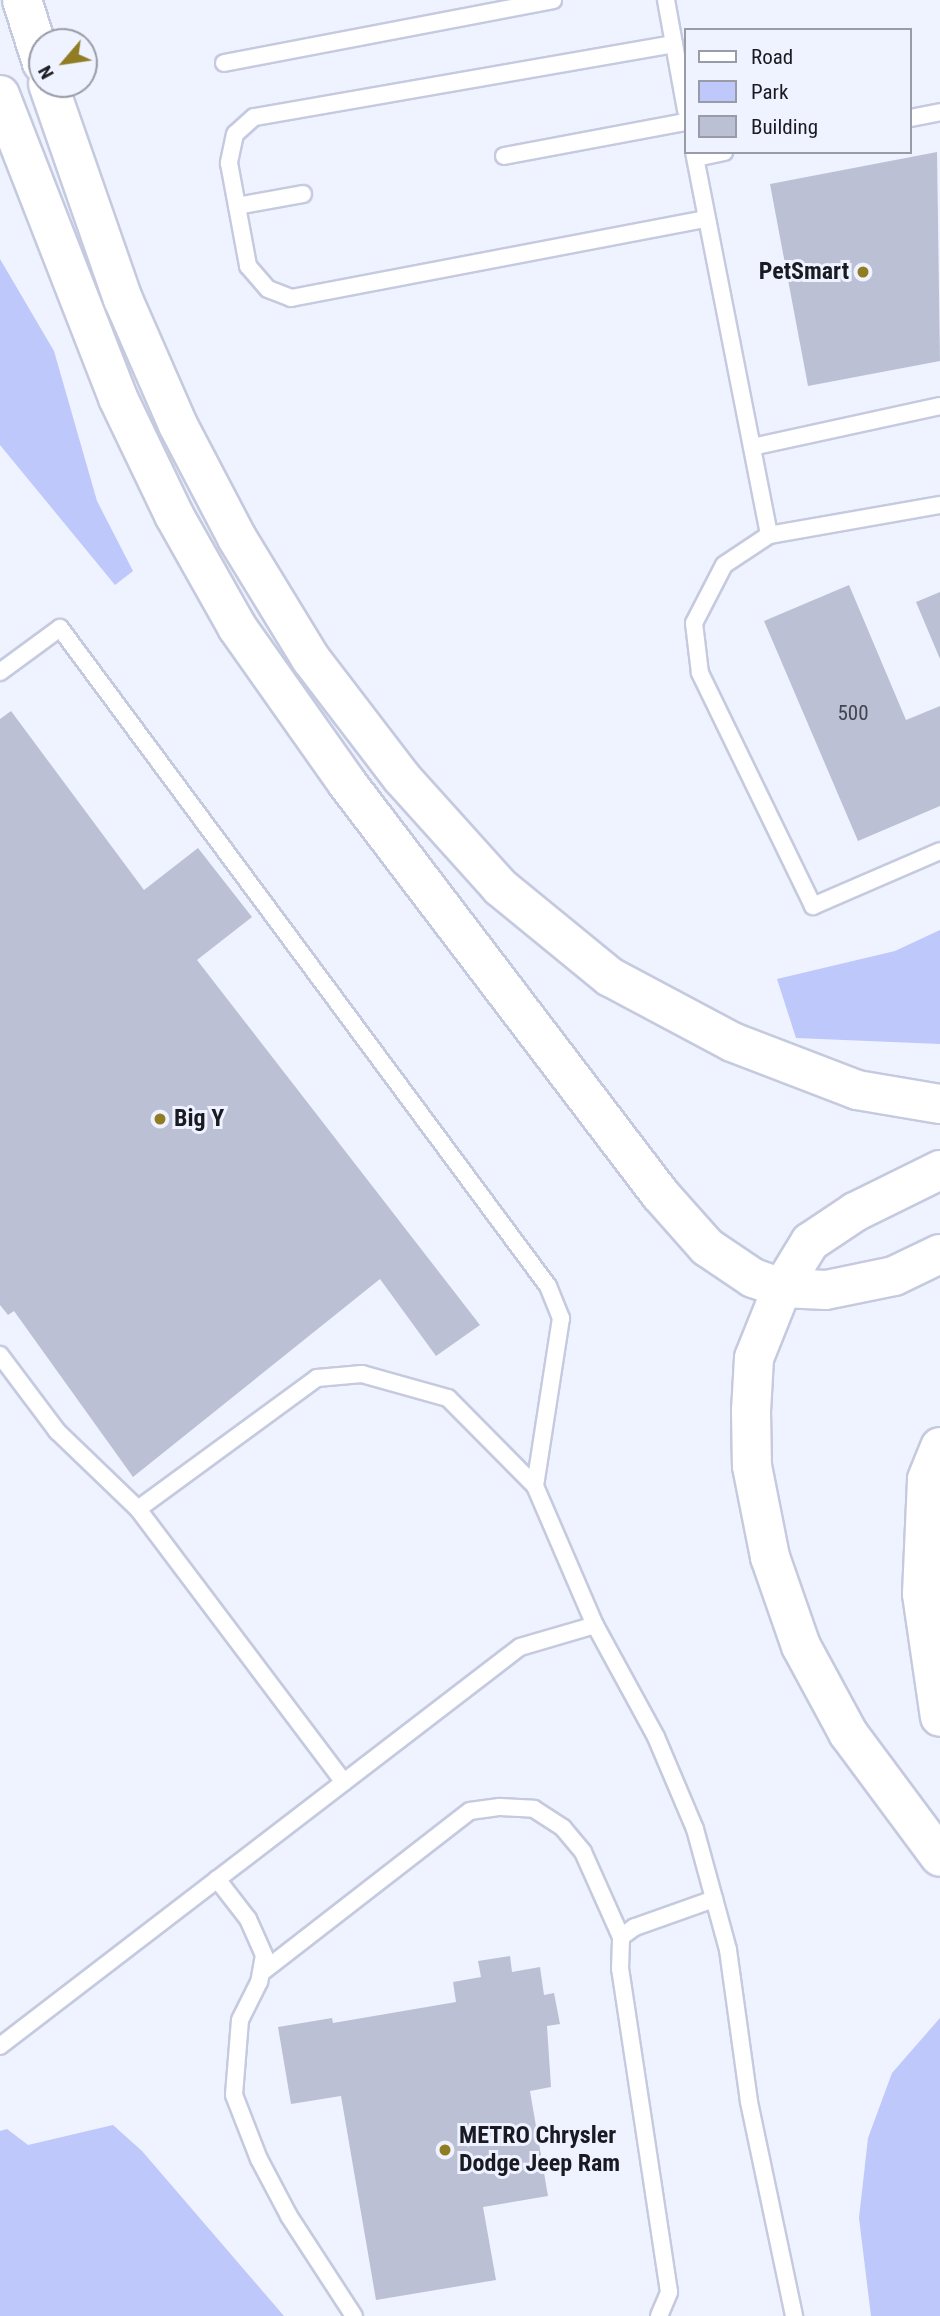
<!DOCTYPE html>
<html>
<head>
<meta charset="utf-8">
<style>
  body { margin:0 }
  #map { position:relative; width:940px; height:2316px; overflow:hidden; background:#eff2ff; font-family:"Roboto Condensed",sans-serif }
  div>[style] { position:absolute }
  [style*='--x'] { left:calc(var(--x)*1px); top:calc(var(--y)*1px); width:calc(var(--w)*1px); rotate:calc(var(--a)*1deg) }
  .green>* { inset:0; background:#bec8fa }
  .building>* { inset:0; background:#bbc0d5 }
  .roads { filter:drop-shadow(2px 0 #c5cadf) drop-shadow(-2px 0 #c5cadf) drop-shadow(0 2px #c5cadf) drop-shadow(0 -2px #c5cadf) }
  .lane>* { height:16px; margin:-8px; padding:0 8px; transform-origin:8px; border-radius:8px; background:#fff }
  .secondary>* { height:38px; margin:-19px; padding:0 19px; transform-origin:19px; border-radius:19px; background:#fff }
  .primary>* { height:38px; margin:-19px; padding:0 19px; transform-origin:19px; border-radius:19px; background:#fff }
  .dots>* { width:19px; height:19px; translate:-50% -50%; box-sizing:border-box; border:4px solid #eff2ff; border-radius:50% }
  span { translate:-50% -50%; white-space:nowrap; text-align:center; line-height:1.15; -webkit-text-stroke:6px #eff2ff; paint-order:stroke }
  .number-label { font-size:21px; color:#42444f }
  .number-label span { -webkit-text-stroke-width:0 }
  .poi-label { font-size:24px; color:#191a22; font-weight:700 }
  .right { translate:-100% -50%; text-align:right }
  .left { translate:0 -50%; text-align:left }
  .legend { position:absolute; left:684px; top:28px; width:228px; height:126px; box-sizing:border-box; background:#eff2ff; border:2px solid #999ca7; margin:0; padding:9px 12px; list-style:none; font-size:21px; color:#191a22 }
  .legend li { display:flex; align-items:center; gap:14px; height:35px }
  .legend b { width:35px; border:2px solid #999ca7 }
  .north { position:absolute; left:28px; top:28px; width:70px; height:70px; box-sizing:border-box; background:#eff2ff; border:2px solid #999ca7; border-radius:50%; rotate:241deg; font-size:19px; font-weight:700; line-height:28px; text-align:center; color:#191a22 }
  .north::after { content:''; display:block; margin:auto; width:24px; height:32px; background:#907d23; clip-path:polygon(50% 0,100% 100%,50% 72%,0 100%) }
</style>
</head>
<body>
<div id="map">
  <div class="green">
    <i style="clip-path:polygon(0 259px,54px 351px,97px 501px,133px 571px,115px 585px,0 445px)"></i>
    <i style="clip-path:polygon(940px 930px,940px 1044px,796px 1038px,777px 979px,895px 951px)"></i>
    <i style="clip-path:polygon(940px 2018px,940px 2316px,871px 2316px,859px 2218px,868px 2138px,892px 2073px)"></i>
    <i style="clip-path:polygon(113px 2125px,142px 2151px,284px 2316px,0 2316px,0 2131px,7px 2129px,28px 2145px)"></i>
  </div>
  <div class="building">
    <i style="clip-path:polygon(937px 152px,940px 361px,808px 386px,770px 184px)"></i>
    <i style="clip-path:polygon(849px 585px,906px 720px,940px 706px,940px 806px,858px 841px,764px 621px)"></i>
    <i style="clip-path:polygon(940px 592px,940px 659px,916px 602px)"></i>
    <i style="clip-path:polygon(11px 711px,144px 890px,198px 848px,252px 917px,197px 960px,480px 1325px,436px 1356px,380px 1279px,133px 1477px,14px 1311px,8px 1315px,0 1305px,0 719px)"></i>
    <i style="clip-path:polygon(510px 1956px,512px 1972px,540px 1967px,544px 1995px,554px 1993px,560px 2024px,547px 2026px,551px 2087px,530px 2091px,548px 2196px,483px 2207px,496px 2280px,376px 2300px,341px 2096px,291px 2104px,278px 2027px,332px 2018px,333px 2023px,456px 2002px,453px 1982px,481px 1977px,478px 1961px)"></i>
  </div>
  <div class="roads">
    <div class="lane">
      <i style="--x:666;--y:0;--w:112;--a:79.7"></i>
      <i style="--x:674;--y:44;--w:426;--a:170.1"></i>
      <i style="--x:254;--y:117;--w:25;--a:138"></i>
      <i style="--x:235;--y:134;--w:30;--a:102"></i>
      <i style="--x:229;--y:163;--w:105;--a:79.5"></i>
      <i style="--x:248;--y:266;--w:30;--a:49"></i>
      <i style="--x:268;--y:289;--w:25;--a:21"></i>
      <i style="--x:291;--y:298;--w:423;--a:-10.8"></i>
      <i style="--x:224;--y:63;--w:335;--a:-10.8"></i>
      <i style="--x:910;--y:118;--w:31;--a:-11"></i>
      <i style="--x:694;--y:152;--w:390;--a:78.9"></i>
      <i style="--x:769;--y:535;--w:54;--a:146.3"></i>
      <i style="--x:724;--y:565;--w:65;--a:117.3"></i>
      <i style="--x:694;--y:623;--w:50;--a:83.2"></i>
      <i style="--x:700;--y:673;--w:259;--a:64.1"></i>
      <i style="--x:813;--y:906;--w:138;--a:-23.4"></i>
      <i style="--x:504;--y:156;--w:185;--a:-10.6"></i>
      <i style="--x:696;--y:158;--w:29;--a:-12"></i>
      <i style="--x:237;--y:206;--w:67;--a:-10.3"></i>
      <i style="--x:752;--y:447;--w:192;--a:-12.3"></i>
      <i style="--x:769;--y:535;--w:174;--a:-10"></i>
      <i style="--x:0;--y:672;--w:74;--a:-36.3"></i>
      <i style="--x:60;--y:628;--w:819;--a:53.44"></i>
      <i style="--x:548;--y:1286;--w:35;--a:68"></i>
      <i style="--x:561;--y:1318;--w:170;--a:98.8"></i>
      <i style="--x:0;--y:1355;--w:95;--a:53.1"></i>
      <i style="--x:57;--y:1431;--w:112;--a:43.9"></i>
      <i style="--x:138;--y:1509;--w:342;--a:53"></i>
      <i style="--x:138;--y:1509;--w:222;--a:-36.2"></i>
      <i style="--x:317;--y:1378;--w:45;--a:-5.1"></i>
      <i style="--x:362;--y:1374;--w:89;--a:15.6"></i>
      <i style="--x:448;--y:1398;--w:124;--a:45.3"></i>
      <i style="--x:535;--y:1486;--w:151;--a:66.7"></i>
      <i style="--x:595;--y:1625;--w:128;--a:61.4"></i>
      <i style="--x:656;--y:1737;--w:100;--a:67"></i>
      <i style="--x:695;--y:1829;--w:125;--a:74.7"></i>
      <i style="--x:728;--y:1950;--w:153;--a:82.1"></i>
      <i style="--x:749;--y:2102;--w:219;--a:78.1"></i>
      <i style="--x:217;--y:1879;--w:51;--a:52.2"></i>
      <i style="--x:248;--y:1919;--w:39;--a:66"></i>
      <i style="--x:264;--y:1955;--w:27;--a:100"></i>
      <i style="--x:259;--y:1982;--w:42;--a:116.6"></i>
      <i style="--x:240;--y:2020;--w:75;--a:94.6"></i>
      <i style="--x:234;--y:2095;--w:69;--a:68.7"></i>
      <i style="--x:259;--y:2159;--w:64;--a:62.2"></i>
      <i style="--x:289;--y:2216;--w:119;--a:57"></i>
      <i style="--x:261;--y:1973;--w:264;--a:-37.8"></i>
      <i style="--x:470;--y:1811;--w:30;--a:-8"></i>
      <i style="--x:500;--y:1807;--w:34;--a:3"></i>
      <i style="--x:534;--y:1809;--w:35;--a:33"></i>
      <i style="--x:563;--y:1828;--w:31;--a:50"></i>
      <i style="--x:583;--y:1852;--w:93;--a:65.9"></i>
      <i style="--x:0;--y:2046;--w:655;--a:-37.5"></i>
      <i style="--x:520;--y:1647;--w:78;--a:-16.3"></i>
      <i style="--x:659;--y:2316;--w:26;--a:-67"></i>
      <i style="--x:669;--y:2292;--w:327;--a:-98.6"></i>
      <i style="--x:620;--y:1969;--w:32;--a:-88"></i>
      <i style="--x:621;--y:1937;--w:17;--a:-36"></i>
      <i style="--x:635;--y:1927;--w:84;--a:-19.5"></i>
    </div>
    <div class="secondary">
      <i style="--x:940;--y:1170;--w:95;--a:153.7"></i>
      <i style="--x:855;--y:1212;--w:54;--a:146.3"></i>
      <i style="--x:810;--y:1242;--w:54;--a:121.3"></i>
      <i style="--x:782;--y:1288;--w:75;--a:111.8"></i>
      <i style="--x:754;--y:1358;--w:53;--a:93.2"></i>
      <i style="--x:751;--y:1411;--w:55;--a:89"></i>
      <i style="--x:752;--y:1466;--w:93;--a:78.8"></i>
      <i style="--x:770;--y:1557;--w:94;--a:70.8"></i>
      <i style="--x:801;--y:1646;--w:99;--a:61.6"></i>
      <i style="--x:848;--y:1733;--w:154;--a:53.4"></i>
      <i style="--x:940;--y:1447;--w:35;--a:112"></i>
      <i style="--x:927;--y:1480;--w:114;--a:92.5"></i>
      <i style="--x:922;--y:1594;--w:124;--a:81.7"></i>
    </div>
    <div class="primary">
      <i style="--x:22;--y:0;--w:66;--a:72.4"></i>
      <i style="--x:48;--y:84;--w:228;--a:70.8"></i>
      <i style="--x:123;--y:299;--w:137;--a:66.4"></i>
      <i style="--x:178;--y:425;--w:127;--a:62.4"></i>
      <i style="--x:237;--y:538;--w:142;--a:58.6"></i>
      <i style="--x:311;--y:659;--w:150;--a:52.6"></i>
      <i style="--x:402;--y:778;--w:147;--a:48"></i>
      <i style="--x:500;--y:887;--w:142;--a:39.3"></i>
      <i style="--x:610;--y:977;--w:138;--a:28"></i>
      <i style="--x:732;--y:1042;--w:134;--a:21"></i>
      <i style="--x:857;--y:1090;--w:84;--a:9.6"></i>
      <i style="--x:0;--y:95;--w:325;--a:68.7"></i>
      <i style="--x:118;--y:398;--w:130;--a:64.4"></i>
      <i style="--x:174;--y:515;--w:129;--a:60.6"></i>
      <i style="--x:237;--y:627;--w:191;--a:54.8"></i>
      <i style="--x:347;--y:783;--w:517;--a:52.71"></i>
      <i style="--x:660;--y:1194;--w:71;--a:48.4"></i>
      <i style="--x:707;--y:1247;--w:55;--a:34"></i>
      <i style="--x:753;--y:1278;--w:31;--a:19"></i>
      <i style="--x:782;--y:1288;--w:44;--a:2.6"></i>
      <i style="--x:826;--y:1290;--w:69;--a:-11.6"></i>
      <i style="--x:894;--y:1276;--w:51;--a:-25.6"></i>
    </div>
  </div>
  <div class="dots">
    <i style="left:863px;top:272px;background:#907d23"></i>
    <i style="left:160px;top:1119px;background:#907d23"></i>
    <i style="left:445px;top:2150px;background:#907d23"></i>
  </div>
  <div class="number-label">
    <span style="left:853px;top:713px">500</span>
  </div>
  <div class="poi-label">
    <span class="right" style="left:849px;top:272px">PetSmart</span>
    <span class="left" style="left:174px;top:1119px">Big Y</span>
    <span class="left" style="left:459px;top:2150px">METRO Chrysler<br>Dodge Jeep Ram</span>
  </div>
  <ul class="legend">
  <li><b style="height:9px;background:#fff"></b>Road</li>
  <li><b style="height:19px;background:#bec8fa"></b>Park</li>
  <li><b style="height:19px;background:#bbc0d5"></b>Building</li>
  </ul>
  <div class="north">N</div>
</div>
</body>
</html>
